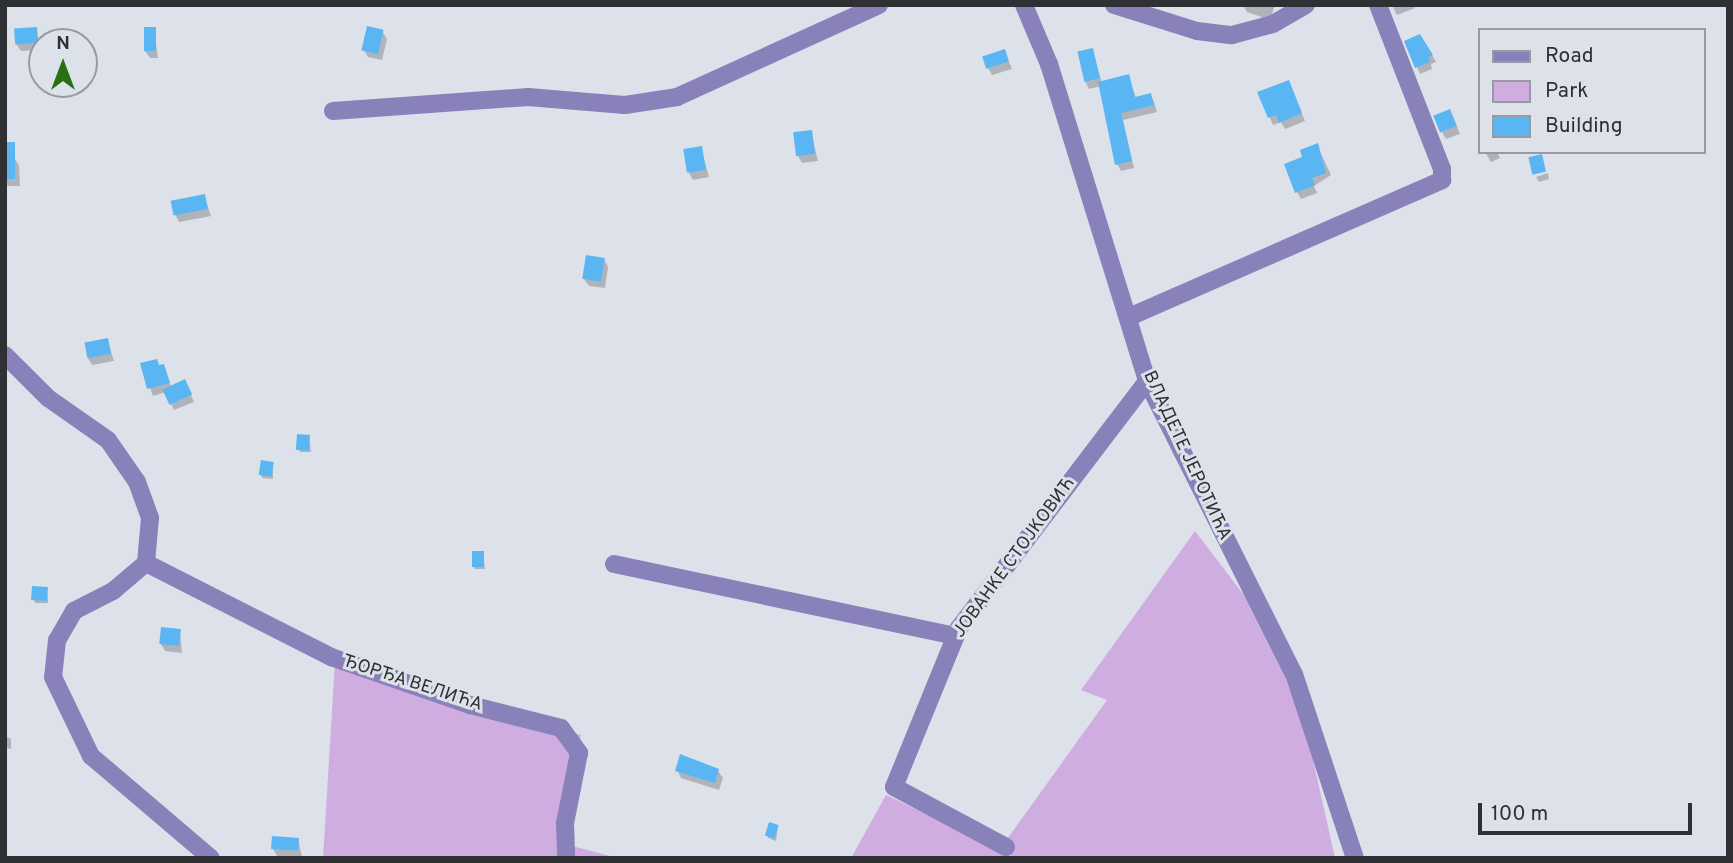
<!DOCTYPE html>
<html>
<head>
<meta charset="utf-8">
<style>
  body { margin:0 }
  #map { position:relative; width:1733px; height:863px; overflow:hidden; background:#dde1e9; font-family:Overpass,sans-serif }
  div>[style] { position:absolute }
  [style*='--x'] { left:calc(var(--x)*1px); top:calc(var(--y)*1px); width:calc(var(--w)*1px); rotate:calc(var(--a)*1deg) }
  .green>* { inset:0; background:#d0ade0 }
  .shadow>* { inset:0; background:#0003 }
  .building>* { inset:0; background:#59b6f3; transform-origin:0 0 }
  .minor>* { height:18px; margin:-9px; padding:0 9px; transform-origin:9px; border-radius:9px; background:#8982ba }
  span { translate:-50% -50%; white-space:nowrap; text-align:center; line-height:1.15; -webkit-text-stroke:6px #dde1e9; paint-order:stroke }
  .street-label { font-size:18px; color:#2e3033 }
  .frame { position:absolute; inset:0; border:7px solid #2e3033; pointer-events:none }
  .legend { position:absolute; left:1478px; top:28px; width:228px; height:126px; box-sizing:border-box; background:#dde1e9; border:2px solid #979aa0; margin:0; padding:9px 12px; list-style:none; font-size:21px; color:#2e3033 }
  .legend li { display:flex; align-items:center; gap:14px; height:35px }
  .legend b { width:35px; border:2px solid #979aa0 }
  .north { position:absolute; left:28px; top:28px; width:70px; height:70px; box-sizing:border-box; background:#dde1e9; border:2px solid #979aa0; border-radius:50%; rotate:0deg; font-size:19px; font-weight:700; line-height:28px; text-align:center; color:#2e3033 }
  .north::after { content:''; display:block; margin:auto; width:24px; height:32px; background:#287112; clip-path:polygon(50% 0,100% 100%,50% 72%,0 100%) }
  .scale { position:absolute; left:1478px; top:803px; width:214px; height:32px; box-sizing:border-box; border:4px solid #2e3033; border-top:0; padding-left:9px; font-size:21px; line-height:24px; white-space:nowrap; color:#2e3033; -webkit-text-stroke:5px #dde1e9; paint-order:stroke }
</style>
</head>
<body>
<div id="map">
  <div class="green">
    <i style="clip-path:polygon(1195px 531px,1266px 624px,1309px 742px,1335px 858px,851px 858px,886px 795px,1000px 849px,1107px 700px,1081px 690px)"></i>
    <i style="clip-path:polygon(335px 662px,478px 709px,581px 735px,557px 842px,618px 858px,323px 858px)"></i>
  </div>
  <div class="shadow">
    <i style="clip-path:polygon(1243px 5px,1275px 5px,1270px 20px,1247px 12px)"></i>
    <i style="clip-path:polygon(1392px 5px,1413px 5px,1415px 8px,1397px 15px)"></i>
    <i style="clip-path:polygon(36px 29px,41px 50px,21px 51px,16px 44px)"></i>
    <i style="clip-path:polygon(154px 29px,158px 58px,150px 58px,145px 51px)"></i>
    <i style="clip-path:polygon(382px 31px,387px 39px,382px 60px,368px 57px,363px 49px)"></i>
    <i style="clip-path:polygon(1406px 42px,1432px 55px,1436px 62px,1431px 64px,1432px 69px,1420px 74px)"></i>
    <i style="clip-path:polygon(1092px 50px,1102px 83px,1128px 76px,1136px 98px,1150px 95px,1154px 102px,1157px 112px,1123px 120px,1134px 168px,1121px 171px,1117px 164px,1101px 86px,1089px 89px,1085px 81px)"></i>
    <i style="clip-path:polygon(1004px 51px,1012px 69px,992px 75px,988px 68px)"></i>
    <i style="clip-path:polygon(1292px 89px,1305px 121px,1285px 129px,1281px 122px,1273px 125px,1259px 93px)"></i>
    <i style="clip-path:polygon(1454px 119px,1460px 134px,1446px 139px,1442px 132px)"></i>
    <i style="clip-path:polygon(811px 132px,818px 161px,802px 163px,798px 156px)"></i>
    <i style="clip-path:polygon(1317px 145px,1331px 175px,1314px 186px,1317px 193px,1301px 199px,1297px 192px,1305px 158px)"></i>
    <i style="clip-path:polygon(701px 148px,709px 177px,693px 180px,689px 173px)"></i>
    <i style="clip-path:polygon(1485px 152px,1497px 152px,1500px 158px,1491px 162px)"></i>
    <i style="clip-path:polygon(5px 158px,14px 158px,19px 165px,20px 186px,8px 186px,5px 181px)"></i>
    <i style="clip-path:polygon(1548px 173px,1549px 179px,1539px 182px,1536px 177px)"></i>
    <i style="clip-path:polygon(204px 196px,211px 216px,179px 222px,175px 214px)"></i>
    <i style="clip-path:polygon(604px 259px,608px 267px,605px 288px,589px 286px,584px 279px)"></i>
    <i style="clip-path:polygon(107px 340px,114px 361px,92px 365px,88px 358px)"></i>
    <i style="clip-path:polygon(142px 365px,163px 366px,171px 386px,188px 388px,194px 402px,174px 410px,166px 392px,153px 396px)"></i>
    <i style="clip-path:polygon(309px 436px,311px 452px,300px 452px,299px 449px)"></i>
    <i style="clip-path:polygon(273px 464px,273px 479px,262px 478px,261px 475px)"></i>
    <i style="clip-path:polygon(483px 553px,485px 569px,475px 569px,473px 566px)"></i>
    <i style="clip-path:polygon(47px 588px,48px 603px,35px 603px,34px 600px)"></i>
    <i style="clip-path:polygon(180px 631px,182px 653px,165px 651px,161px 644px)"></i>
    <i style="clip-path:polygon(5px 736px,11px 739px,11px 749px,5px 748px)"></i>
    <i style="clip-path:polygon(677px 770px,718px 771px,723px 778px,719px 790px,681px 778px)"></i>
    <i style="clip-path:polygon(778px 827px,776px 841px,768px 838px,767px 835px)"></i>
    <i style="clip-path:polygon(298px 839px,302px 857px,277px 856px,273px 849px)"></i>
  </div>
  <div class="building">
    <i style="left:367px;top:26px;width:17px;height:25px;rotate:13deg"></i>
    <i style="left:37px;top:27px;width:16px;height:23px;rotate:86deg"></i>
    <i style="left:144px;top:27px;width:12px;height:24px"></i>
    <i style="clip-path:polygon(1420px 34px,1433px 55px,1428px 57px,1430px 62px,1415px 68px,1404px 41px)"></i>
    <i style="left:1093px;top:48px;width:31px;height:16px;rotate:77deg"></i>
    <i style="left:1005px;top:49px;width:13px;height:24px;rotate:72deg"></i>
    <i style="clip-path:polygon(1129px 74px,1135px 97px,1151px 93px,1154px 105px,1121px 113px,1132px 161px,1115px 165px,1098px 82px)"></i>
    <i style="clip-path:polygon(1289px 80px,1302px 113px,1279px 123px,1276px 115px,1268px 118px,1257px 92px)"></i>
    <i style="left:1450px;top:109px;width:18px;height:18px;rotate:68deg"></i>
    <i style="left:812px;top:130px;width:24px;height:19px;rotate:83deg"></i>
    <i style="left:5px;top:142px;width:10px;height:37px"></i>
    <i style="clip-path:polygon(1318px 143px,1326px 173px,1312px 178px,1315px 185px,1295px 193px,1284px 164px,1302px 157px,1300px 150px)"></i>
    <i style="left:702px;top:146px;width:24px;height:19px;rotate:81deg"></i>
    <i style="left:1542px;top:154px;width:18px;height:14px;rotate:77deg"></i>
    <i style="left:205px;top:194px;width:15px;height:35px;rotate:79deg"></i>
    <i style="left:586px;top:255px;width:19px;height:24px;rotate:9deg"></i>
    <i style="left:108px;top:338px;width:16px;height:24px;rotate:79deg"></i>
    <i style="clip-path:polygon(157px 359px,159px 365px,164px 364px,170px 383px,147px 389px,140px 363px)"></i>
    <i style="left:185px;top:379px;width:17px;height:25px;rotate:65deg"></i>
    <i style="left:297px;top:434px;width:13px;height:16px;rotate:4deg"></i>
    <i style="left:261px;top:460px;width:13px;height:15px;rotate:9deg"></i>
    <i style="left:472px;top:551px;width:12px;height:16px"></i>
    <i style="left:32px;top:586px;width:16px;height:14px;rotate:4deg"></i>
    <i style="left:161px;top:627px;width:20px;height:17px;rotate:6deg"></i>
    <i style="clip-path:polygon(680px 754px,719px 769px,715px 783px,675px 771px)"></i>
    <i style="left:769px;top:822px;width:10px;height:14px;rotate:17deg"></i>
    <i style="left:272px;top:836px;width:27px;height:13px;rotate:4deg"></i>
  </div>
  <div class="minor">
    <i style="--x:1024;--y:5;--w:64;--a:67"></i>
    <i style="--x:1049;--y:64;--w:332;--a:72.8"></i>
    <i style="--x:1147;--y:381;--w:328;--a:63.4"></i>
    <i style="--x:1294;--y:674;--w:194;--a:71.7"></i>
    <i style="--x:1114;--y:5;--w:87;--a:17.4"></i>
    <i style="--x:1197;--y:31;--w:35;--a:7"></i>
    <i style="--x:1232;--y:35;--w:42;--a:-15"></i>
    <i style="--x:1273;--y:24;--w:38;--a:-30"></i>
    <i style="--x:333;--y:111;--w:196;--a:-4.1"></i>
    <i style="--x:528;--y:97;--w:97;--a:4.7"></i>
    <i style="--x:625;--y:105;--w:53;--a:-8.7"></i>
    <i style="--x:677;--y:97;--w:222;--a:-24.5"></i>
    <i style="--x:1129;--y:317;--w:342;--a:-23.6"></i>
    <i style="--x:1442;--y:180;--w:11;--a:-90"></i>
    <i style="--x:1442;--y:169;--w:176;--a:-111.3"></i>
    <i style="--x:5;--y:355;--w:61;--a:45"></i>
    <i style="--x:48;--y:398;--w:73;--a:35"></i>
    <i style="--x:108;--y:440;--w:51;--a:55.4"></i>
    <i style="--x:137;--y:482;--w:38;--a:70"></i>
    <i style="--x:150;--y:518;--w:45;--a:95.1"></i>
    <i style="--x:146;--y:563;--w:43;--a:139.7"></i>
    <i style="--x:113;--y:591;--w:44;--a:152.9"></i>
    <i style="--x:74;--y:611;--w:34;--a:120"></i>
    <i style="--x:57;--y:640;--w:37;--a:96"></i>
    <i style="--x:53;--y:677;--w:88;--a:64.3"></i>
    <i style="--x:91;--y:756;--w:157;--a:40.4"></i>
    <i style="--x:146;--y:563;--w:208;--a:26.9"></i>
    <i style="--x:331;--y:657;--w:147;--a:19.1"></i>
    <i style="--x:470;--y:705;--w:94;--a:14.2"></i>
    <i style="--x:561;--y:728;--w:31;--a:54"></i>
    <i style="--x:579;--y:753;--w:71;--a:101.3"></i>
    <i style="--x:565;--y:823;--w:35;--a:88"></i>
    <i style="--x:614;--y:564;--w:349;--a:11.9"></i>
    <i style="--x:1006;--y:847;--w:127;--a:-151.8"></i>
    <i style="--x:894;--y:787;--w:172;--a:-67.8"></i>
    <i style="--x:959;--y:628;--w:310;--a:-52.7"></i>
  </div>
  <div class="street-label">
    <span style="left:1186px;top:456px;rotate:65deg">ВЛАДЕТЕ ЈЕРОТИЋА</span>
    <span style="left:1015px;top:558px;rotate:-54deg">ЈОВАНКЕ СТОЈКОВИЋ</span>
    <span style="left:412px;top:684px;rotate:18deg">ЂОРЂА ВЕЛИЋА</span>
  </div>
  <div class="frame"></div>
  <ul class="legend">
  <li><b style="height:9px;background:#8982ba"></b>Road</li>
  <li><b style="height:19px;background:#d0ade0"></b>Park</li>
  <li><b style="height:19px;background:#59b6f3"></b>Building</li>
  </ul>
  <div class="north">N</div>
  <div class="scale">100 m</div>
</div>
</body>
</html>
